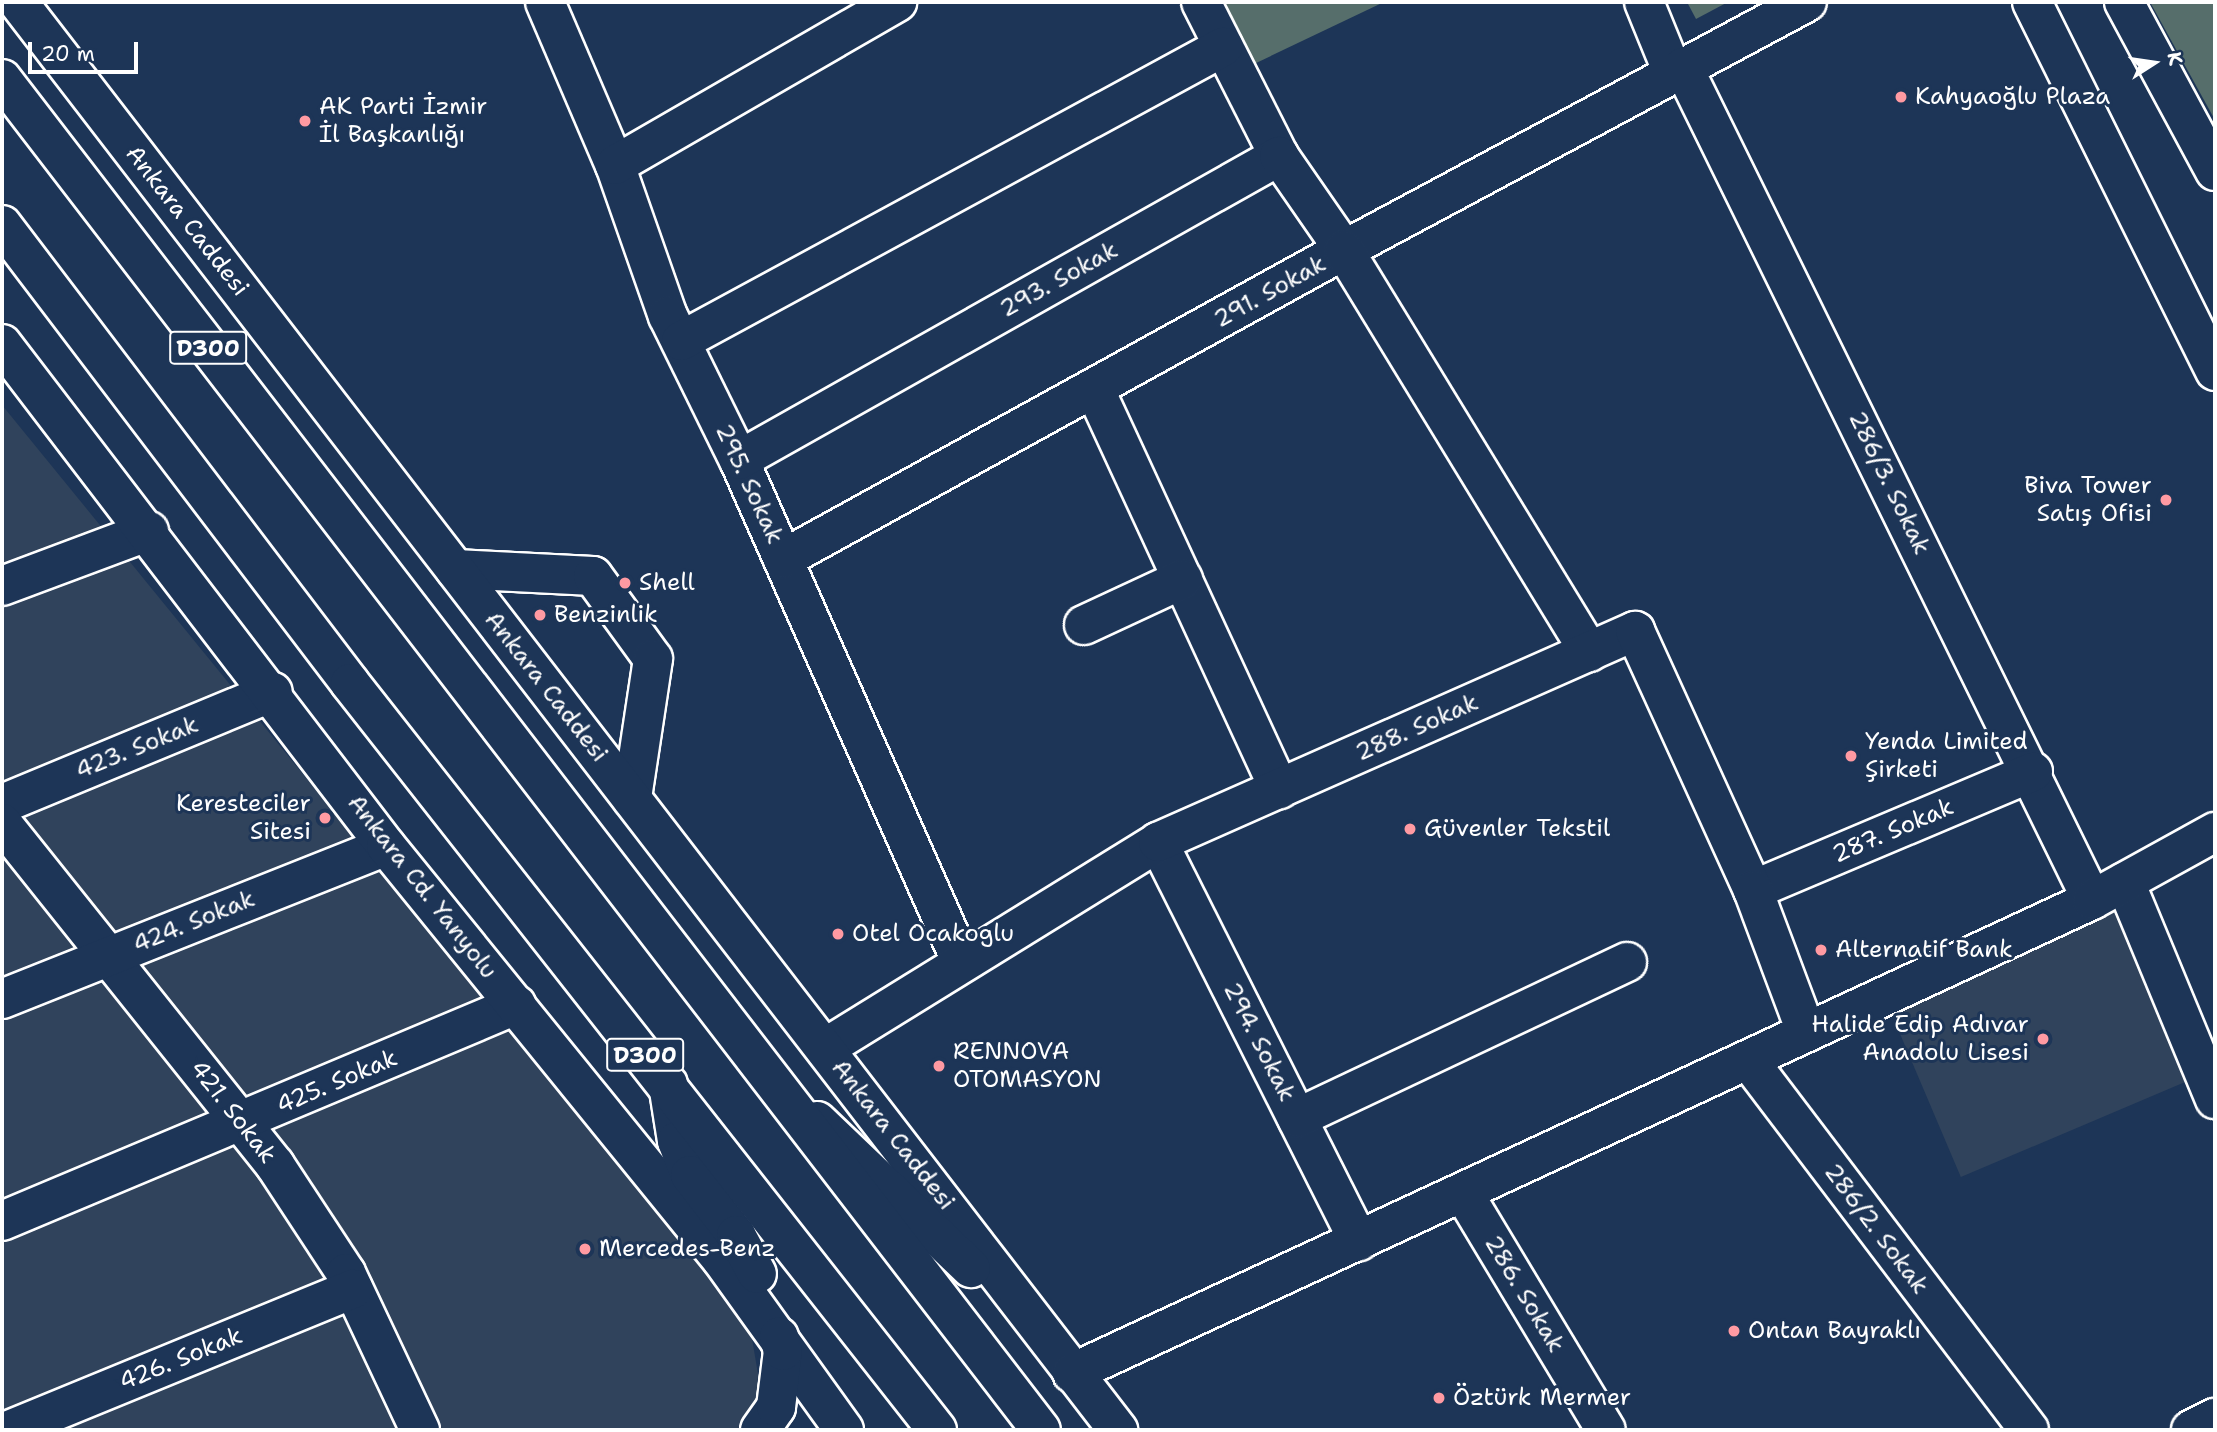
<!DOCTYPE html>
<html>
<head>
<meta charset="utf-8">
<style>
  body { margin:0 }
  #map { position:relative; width:2217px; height:1432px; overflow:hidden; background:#1d3557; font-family:"Shantell Sans",sans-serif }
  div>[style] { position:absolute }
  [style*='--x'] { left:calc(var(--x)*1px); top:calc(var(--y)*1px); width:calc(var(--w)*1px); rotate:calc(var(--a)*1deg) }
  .built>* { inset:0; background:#30435c; transform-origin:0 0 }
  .green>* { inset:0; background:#566e6b }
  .roads { filter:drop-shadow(2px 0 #fff) drop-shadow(-2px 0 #fff) drop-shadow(0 2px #fff) drop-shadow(0 -2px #fff) }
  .minor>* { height:38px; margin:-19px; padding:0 19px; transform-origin:19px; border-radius:19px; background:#1d3557 }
  .major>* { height:38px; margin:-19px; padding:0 19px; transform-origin:19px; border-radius:19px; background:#1d3557 }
  .highway>* { height:38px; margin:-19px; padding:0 19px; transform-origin:19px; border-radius:19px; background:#1d3557 }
  .dots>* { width:19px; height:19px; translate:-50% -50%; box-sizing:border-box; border:4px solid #1d3557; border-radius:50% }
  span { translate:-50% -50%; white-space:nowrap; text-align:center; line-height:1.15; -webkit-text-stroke:6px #1d3557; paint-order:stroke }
  .shield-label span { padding:2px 5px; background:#1d3557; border:2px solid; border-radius:5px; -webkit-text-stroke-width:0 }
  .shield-label { font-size:23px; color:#fff; font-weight:700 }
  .poi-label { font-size:24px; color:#fff }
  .left { translate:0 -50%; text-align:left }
  .right { translate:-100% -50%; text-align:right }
  .street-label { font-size:24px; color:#fff }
  .frame { position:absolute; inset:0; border:4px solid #fff; pointer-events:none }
  .north { position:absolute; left:2119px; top:28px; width:70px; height:70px; -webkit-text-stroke:5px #1d3557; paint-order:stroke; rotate:78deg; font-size:19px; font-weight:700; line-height:28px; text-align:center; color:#fff }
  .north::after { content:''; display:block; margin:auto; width:24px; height:32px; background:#fff; clip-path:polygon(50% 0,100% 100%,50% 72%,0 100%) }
  .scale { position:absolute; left:28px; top:42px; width:110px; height:32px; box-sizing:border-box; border:4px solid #fff; border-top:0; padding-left:9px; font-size:21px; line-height:24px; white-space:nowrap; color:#fff; -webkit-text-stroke:5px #1d3557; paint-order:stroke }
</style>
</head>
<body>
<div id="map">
  <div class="built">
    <i style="clip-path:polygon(2px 405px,749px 1321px,758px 1374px,755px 1413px,747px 1430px,2px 1430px)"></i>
    <i style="left:2125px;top:901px;width:190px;height:259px;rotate:67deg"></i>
  </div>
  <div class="green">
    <i style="clip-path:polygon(1225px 2px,1384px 2px,1254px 64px)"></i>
    <i style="clip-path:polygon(1687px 2px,1728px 2px,1696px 19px)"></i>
    <i style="clip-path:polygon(2150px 2px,2215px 2px,2215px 120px)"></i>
  </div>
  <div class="roads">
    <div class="minor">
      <i style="--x:545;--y:2;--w:177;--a:66.8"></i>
      <i style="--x:615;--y:165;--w:160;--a:70.7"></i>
      <i style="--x:668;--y:316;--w:161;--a:63.8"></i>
      <i style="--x:739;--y:460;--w:550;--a:66.09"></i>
      <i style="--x:1201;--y:2;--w:173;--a:63.1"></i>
      <i style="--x:1644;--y:2;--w:77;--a:67.8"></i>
      <i style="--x:1683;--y:67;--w:928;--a:63.85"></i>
      <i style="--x:615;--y:165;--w:326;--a:-30"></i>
      <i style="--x:681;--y:341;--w:617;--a:-28.48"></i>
      <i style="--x:1094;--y:388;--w:442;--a:65.2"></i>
      <i style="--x:739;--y:460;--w:620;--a:-29.38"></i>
      <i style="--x:1279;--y:156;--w:114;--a:55.3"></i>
      <i style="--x:1344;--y:250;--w:525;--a:-28.18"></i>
      <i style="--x:783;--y:559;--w:640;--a:-28.85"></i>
      <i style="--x:1344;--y:250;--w:471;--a:58.6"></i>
      <i style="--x:455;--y:569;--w:138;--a:2.9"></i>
      <i style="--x:593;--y:576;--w:102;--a:54.1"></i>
      <i style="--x:653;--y:659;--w:141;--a:98.6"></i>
      <i style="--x:2;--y:586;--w:157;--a:-20.5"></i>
      <i style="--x:1084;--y:625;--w:109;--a:-24.9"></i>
      <i style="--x:2;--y:804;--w:293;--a:-22.5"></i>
      <i style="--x:2;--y:823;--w:438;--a:51.4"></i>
      <i style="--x:275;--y:1165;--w:129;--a:56.7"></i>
      <i style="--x:346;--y:1273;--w:174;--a:64.8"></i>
      <i style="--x:1158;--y:842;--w:447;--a:63.3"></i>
      <i style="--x:2125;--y:882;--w:235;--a:67.5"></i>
      <i style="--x:1753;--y:890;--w:304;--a:-22.9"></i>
      <i style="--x:2;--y:999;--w:413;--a:-21.7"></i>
      <i style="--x:825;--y:1048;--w:392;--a:-31.7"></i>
      <i style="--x:1158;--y:842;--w:522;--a:-23.86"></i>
      <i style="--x:1635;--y:631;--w:285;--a:65.5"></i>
      <i style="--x:1753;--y:890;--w:152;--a:69.5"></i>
      <i style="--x:1749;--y:1061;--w:463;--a:52.8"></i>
      <i style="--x:1297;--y:1118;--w:365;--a:-25.3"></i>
      <i style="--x:1464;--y:1194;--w:275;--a:59"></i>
      <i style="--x:2;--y:1221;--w:558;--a:-22.79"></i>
      <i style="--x:9;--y:1430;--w:372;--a:-22.3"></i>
      <i style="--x:2191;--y:1430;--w:27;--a:-27"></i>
    </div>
    <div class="major">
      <i style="--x:18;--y:2;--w:1803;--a:52.39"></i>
      <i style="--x:2032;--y:2;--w:412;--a:63.6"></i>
      <i style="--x:2124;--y:2;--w:192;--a:61.7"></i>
      <i style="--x:2;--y:344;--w:632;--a:52.59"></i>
      <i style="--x:386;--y:846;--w:533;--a:50.94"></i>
      <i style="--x:722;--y:1260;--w:209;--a:54.3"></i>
      <i style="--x:668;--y:1084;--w:58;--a:81"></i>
      <i style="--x:677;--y:1141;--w:36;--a:69"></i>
      <i style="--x:690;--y:1175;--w:76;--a:52.5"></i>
      <i style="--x:736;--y:1235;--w:44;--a:61.7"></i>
      <i style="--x:817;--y:1121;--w:213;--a:43.7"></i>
      <i style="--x:1072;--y:1373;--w:1124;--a:-24.88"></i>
      <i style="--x:2092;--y:900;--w:141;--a:-28.9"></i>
      <i style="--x:760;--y:1430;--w:28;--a:-55"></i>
      <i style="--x:776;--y:1407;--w:56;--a:-82.9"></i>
      <i style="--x:783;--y:1351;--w:15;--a:-106"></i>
    </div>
    <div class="highway">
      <i style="--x:2;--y:79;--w:1704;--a:52.44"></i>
      <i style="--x:2;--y:225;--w:575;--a:52.77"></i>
      <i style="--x:350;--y:683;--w:950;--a:51.84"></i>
    </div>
  </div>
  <div class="dots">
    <i style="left:1901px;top:97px;background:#ff9aa2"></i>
    <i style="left:305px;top:121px;background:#ff9aa2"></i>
    <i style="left:2166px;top:500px;background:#ff9aa2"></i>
    <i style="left:625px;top:583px;background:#ff9aa2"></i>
    <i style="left:540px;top:615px;background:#ff9aa2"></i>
    <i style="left:1851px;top:756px;background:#ff9aa2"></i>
    <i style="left:325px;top:818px;background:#ff9aa2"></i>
    <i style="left:1410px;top:829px;background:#ff9aa2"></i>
    <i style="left:838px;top:934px;background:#ff9aa2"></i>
    <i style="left:1821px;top:950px;background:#ff9aa2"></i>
    <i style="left:2043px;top:1039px;background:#ff9aa2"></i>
    <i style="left:939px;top:1066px;background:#ff9aa2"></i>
    <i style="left:585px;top:1249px;background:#ff9aa2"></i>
    <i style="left:1734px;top:1331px;background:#ff9aa2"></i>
    <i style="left:1439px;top:1398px;background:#ff9aa2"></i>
  </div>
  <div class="shield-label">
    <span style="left:208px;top:348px">D300</span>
    <span style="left:645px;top:1055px">D300</span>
  </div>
  <div class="poi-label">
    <span class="left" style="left:1915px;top:97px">Kahyaoğlu Plaza</span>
    <span class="left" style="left:319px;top:121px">AK Parti İzmir<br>İl Başkanlığı</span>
    <span class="right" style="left:2152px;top:500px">Biva Tower<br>Satış Ofisi</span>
    <span class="left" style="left:639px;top:583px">Shell</span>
    <span class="left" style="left:554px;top:615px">Benzinlik</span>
    <span class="left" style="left:1865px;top:756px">Yenda Limited<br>Şirketi</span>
    <span class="right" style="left:311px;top:818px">Keresteciler<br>Sitesi</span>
    <span class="left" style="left:1424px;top:829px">Güvenler Tekstil</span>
    <span class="left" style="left:852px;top:934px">Otel Ocakoglu</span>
    <span class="left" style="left:1835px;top:950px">Alternatif Bank</span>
    <span class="right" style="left:2029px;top:1039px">Halide Edip Adıvar<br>Anadolu Lisesi</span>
    <span class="left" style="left:953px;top:1066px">RENNOVA<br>OTOMASYON</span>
    <span class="left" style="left:599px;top:1249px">Mercedes-Benz</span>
    <span class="left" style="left:1748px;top:1331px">Ontan Bayraklı</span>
    <span class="left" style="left:1453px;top:1398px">Öztürk Mermer</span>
  </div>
  <div class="street-label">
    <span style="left:187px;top:221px;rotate:52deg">Ankara Caddesi</span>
    <span style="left:1059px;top:280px;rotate:-29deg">293. Sokak</span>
    <span style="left:1270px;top:292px;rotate:-29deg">291. Sokak</span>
    <span style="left:1889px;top:483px;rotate:64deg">286/3. Sokak</span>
    <span style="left:749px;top:484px;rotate:65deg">295. Sokak</span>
    <span style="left:546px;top:687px;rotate:52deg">Ankara Caddesi</span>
    <span style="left:1417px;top:728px;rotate:-24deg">288. Sokak</span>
    <span style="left:137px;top:748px;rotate:-22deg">423. Sokak</span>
    <span style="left:1893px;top:831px;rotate:-23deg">287. Sokak</span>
    <span style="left:422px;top:887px;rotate:52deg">Ankara Cd. Yanyolu</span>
    <span style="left:194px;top:922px;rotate:-22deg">424. Sokak</span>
    <span style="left:1259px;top:1042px;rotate:63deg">294. Sokak</span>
    <span style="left:337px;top:1082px;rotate:-23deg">425. Sokak</span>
    <span style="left:233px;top:1112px;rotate:52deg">421. Sokak</span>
    <span style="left:893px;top:1135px;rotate:52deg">Ankara Caddesi</span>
    <span style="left:1876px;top:1229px;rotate:53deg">286/2. Sokak</span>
    <span style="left:1524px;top:1294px;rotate:59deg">286. Sokak</span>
    <span style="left:181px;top:1359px;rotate:-22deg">426. Sokak</span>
  </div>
  <div class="frame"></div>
  <div class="north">K</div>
  <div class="scale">20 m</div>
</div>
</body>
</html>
